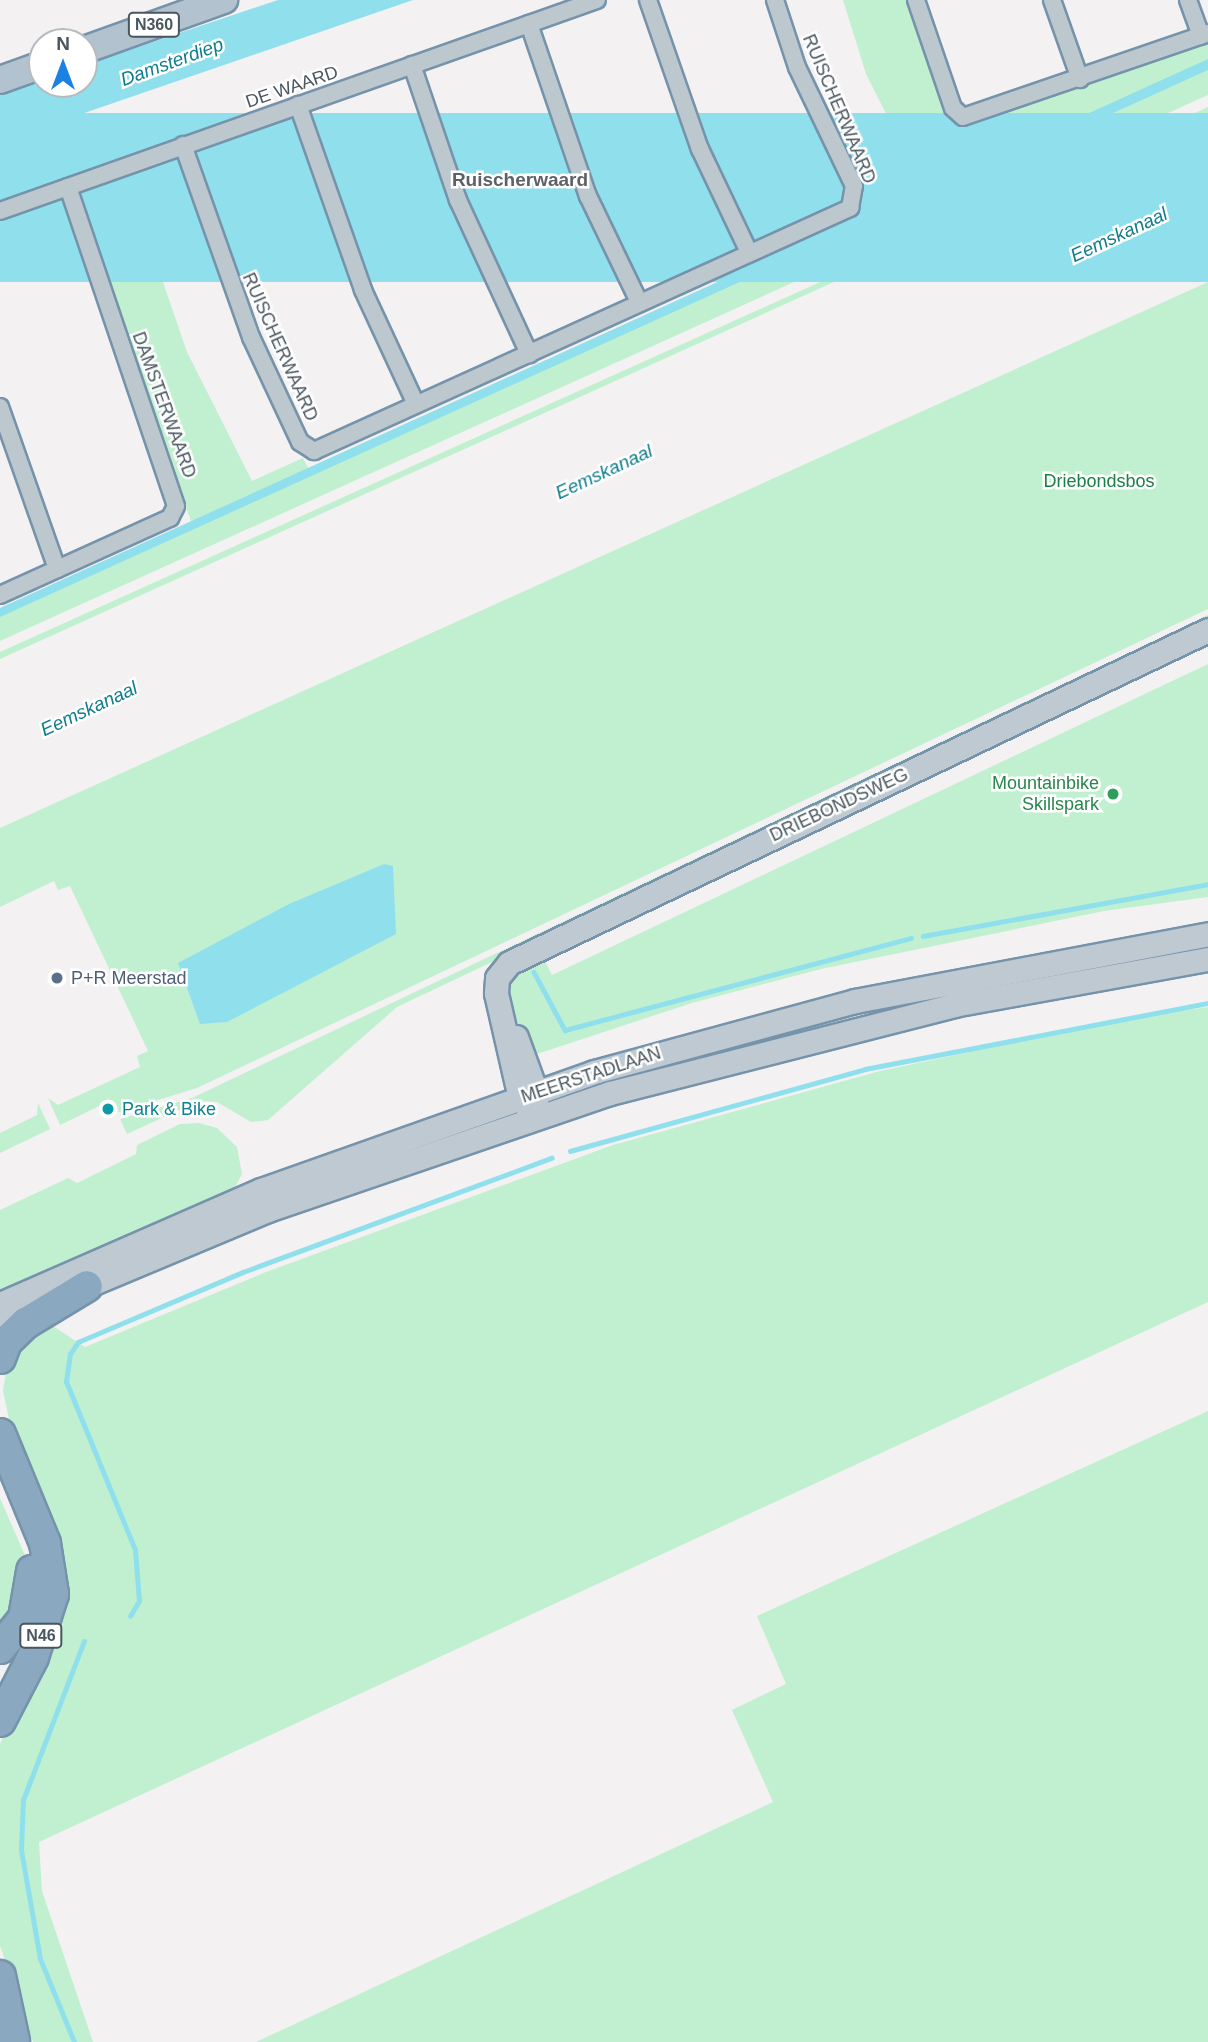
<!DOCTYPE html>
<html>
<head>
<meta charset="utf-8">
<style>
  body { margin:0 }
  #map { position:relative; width:1208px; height:2042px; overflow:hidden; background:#f4f1f2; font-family:Arial,sans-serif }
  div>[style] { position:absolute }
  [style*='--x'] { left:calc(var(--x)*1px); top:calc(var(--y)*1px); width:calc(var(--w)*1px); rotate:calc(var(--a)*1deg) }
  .green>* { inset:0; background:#c1f0d0 }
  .water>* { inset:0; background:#8fe0ec; transform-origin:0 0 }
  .stream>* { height:4.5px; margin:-2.25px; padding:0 2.25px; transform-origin:2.25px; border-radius:2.25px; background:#8fe0ec }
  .roads { filter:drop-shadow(2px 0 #7593ab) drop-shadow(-2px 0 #7593ab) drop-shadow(0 2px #7593ab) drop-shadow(0 -2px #7593ab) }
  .street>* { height:16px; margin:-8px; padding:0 8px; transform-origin:8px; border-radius:8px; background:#bdc7ce }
  .secondary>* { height:23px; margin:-11.5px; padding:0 11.5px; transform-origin:11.5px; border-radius:11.5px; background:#bec9d2 }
  .primary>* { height:26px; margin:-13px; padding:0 13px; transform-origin:13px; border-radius:13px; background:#b2c3cf }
  .highway>* { height:30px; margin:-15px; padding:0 15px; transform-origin:15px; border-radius:15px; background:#8aa8bf }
  .dots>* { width:19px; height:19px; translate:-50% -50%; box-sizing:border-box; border:4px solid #fff; border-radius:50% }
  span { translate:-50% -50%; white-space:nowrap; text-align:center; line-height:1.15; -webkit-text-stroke:5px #fff; paint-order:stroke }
  .shield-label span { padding:2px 5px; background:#fff; border:2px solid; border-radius:5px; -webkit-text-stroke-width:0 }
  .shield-label { font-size:16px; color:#49565f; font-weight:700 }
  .street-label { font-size:18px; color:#49565f }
  .park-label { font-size:18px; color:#188145 }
  .leisure-label { font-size:18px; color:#27864d }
  .right { translate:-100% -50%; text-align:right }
  .service-label { font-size:18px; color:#4e5e75 }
  .left { translate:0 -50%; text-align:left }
  .culture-label { font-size:18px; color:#0d838f }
  .water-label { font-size:19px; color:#0f7d8e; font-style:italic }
  .neighbourhood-label { font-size:19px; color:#5e6266; font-weight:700 }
  .north { position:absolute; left:28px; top:28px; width:70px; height:70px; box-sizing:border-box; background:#fff; border:2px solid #b6bbbf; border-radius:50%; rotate:0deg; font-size:19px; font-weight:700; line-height:28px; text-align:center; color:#49565f }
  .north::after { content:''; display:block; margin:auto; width:24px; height:32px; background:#1b82e4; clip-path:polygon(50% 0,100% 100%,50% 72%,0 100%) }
</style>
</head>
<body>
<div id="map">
  <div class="green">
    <i style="clip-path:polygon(843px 0,910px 0,957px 130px,1208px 38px,1208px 95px,0 641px,0 614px,193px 527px,74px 189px,125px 171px,187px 352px,252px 481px,303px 458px,311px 473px,927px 195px,866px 74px)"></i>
    <i style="clip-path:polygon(1208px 107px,1208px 113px,0 659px,0 652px)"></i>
    <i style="clip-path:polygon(1208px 282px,1208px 609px,197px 1088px,119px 1112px,112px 1100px,60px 1125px,48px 1098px,58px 1105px,140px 1067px,137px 1056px,148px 1051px,70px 886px,58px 890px,54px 881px,0 907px,0 828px)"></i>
    <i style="clip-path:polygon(1208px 615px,1208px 623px,397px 1007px,268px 1120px,251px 1122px,217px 1102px,199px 1101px,127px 1134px,120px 1119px,192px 1098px)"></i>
    <i style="clip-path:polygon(1208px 664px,1208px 897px,1104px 911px,821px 969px,692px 1003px,531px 1056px,505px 994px,518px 966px,542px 955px,552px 975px)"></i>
    <i style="clip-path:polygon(1208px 1007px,1208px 1302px,39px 1842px,42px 1891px,93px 2042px,33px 2042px,0 1946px,0 1744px,51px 1630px,3px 1390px,9px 1356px,44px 1320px,85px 1347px,266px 1272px,613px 1145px,880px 1071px,1129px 1018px)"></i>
    <i style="clip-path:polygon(38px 1103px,50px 1129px,0 1153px,0 1133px,37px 1115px)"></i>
    <i style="clip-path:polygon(199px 1123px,217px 1128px,237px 1147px,242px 1174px,234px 1189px,0 1293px,0 1210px,68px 1178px,77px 1183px,136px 1154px,137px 1145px,180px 1124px)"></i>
    <i style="clip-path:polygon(1208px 1411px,1208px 2042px,256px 2042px,773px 1802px,732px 1710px,786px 1684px,757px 1616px)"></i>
    <i style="clip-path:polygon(0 1498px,27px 1560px,22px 1597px,0 1636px)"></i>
  </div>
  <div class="water">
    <i style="clip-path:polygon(278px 0,413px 0,0 142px,0 95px,42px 80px,84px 84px,84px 65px)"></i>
    <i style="clip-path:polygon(1208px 59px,1208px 70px,0 617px,0 608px)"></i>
    <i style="left:1208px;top:113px;width:169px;height:1326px;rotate:90deg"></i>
    <i style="clip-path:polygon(384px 864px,393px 866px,396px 934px,227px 1022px,200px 1024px,178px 963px,289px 904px)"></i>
  </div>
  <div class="stream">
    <i style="--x:923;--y:936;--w:290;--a:-10.3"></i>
    <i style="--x:534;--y:972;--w:66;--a:61.9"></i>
    <i style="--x:565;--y:1030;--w:358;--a:-14.9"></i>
    <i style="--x:570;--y:1151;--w:306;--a:-15.5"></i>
    <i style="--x:865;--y:1069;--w:349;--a:-10.9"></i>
    <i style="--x:130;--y:1616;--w:17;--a:-59"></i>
    <i style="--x:139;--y:1601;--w:51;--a:-94.5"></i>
    <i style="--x:135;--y:1550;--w:182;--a:-112.3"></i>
    <i style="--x:66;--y:1382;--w:28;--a:-82"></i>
    <i style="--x:70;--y:1354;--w:14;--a:-56"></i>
    <i style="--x:78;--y:1342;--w:179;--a:-23"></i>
    <i style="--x:243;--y:1272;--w:329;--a:-20.3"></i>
    <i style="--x:74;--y:2042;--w:90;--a:-112.3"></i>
    <i style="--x:40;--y:1959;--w:111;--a:-99.9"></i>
    <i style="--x:21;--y:1850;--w:50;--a:-87.7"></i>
    <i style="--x:23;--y:1800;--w:170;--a:-69"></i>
  </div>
  <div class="roads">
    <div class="street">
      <i style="--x:648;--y:0;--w:158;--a:70.8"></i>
      <i style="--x:700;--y:149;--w:114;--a:64.6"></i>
      <i style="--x:916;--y:0;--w:114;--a:71.1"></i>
      <i style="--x:953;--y:108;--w:13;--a:42"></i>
      <i style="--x:963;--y:117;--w:259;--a:-18.9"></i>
      <i style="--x:1052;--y:0;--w:84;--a:70.5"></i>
      <i style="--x:1188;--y:0;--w:38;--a:70"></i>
      <i style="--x:529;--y:24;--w:182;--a:71.1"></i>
      <i style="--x:588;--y:196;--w:118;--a:64.3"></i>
      <i style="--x:412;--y:65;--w:143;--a:71.2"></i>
      <i style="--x:458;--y:200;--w:170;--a:65.2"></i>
      <i style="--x:298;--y:105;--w:196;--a:70.6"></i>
      <i style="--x:363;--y:290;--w:126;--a:65.1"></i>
      <i style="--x:183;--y:145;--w:204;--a:70.5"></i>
      <i style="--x:251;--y:337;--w:116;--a:65"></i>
      <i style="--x:300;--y:442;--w:17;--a:33"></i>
      <i style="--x:314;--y:451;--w:589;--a:-24.39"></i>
      <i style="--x:850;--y:208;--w:22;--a:-80"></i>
      <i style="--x:854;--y:186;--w:132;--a:-115.6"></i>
      <i style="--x:797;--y:67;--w:71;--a:-108.2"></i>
      <i style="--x:0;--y:211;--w:633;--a:-19.47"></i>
      <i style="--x:0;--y:407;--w:172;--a:70.6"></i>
      <i style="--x:0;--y:595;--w:187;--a:-24.4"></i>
      <i style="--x:170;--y:518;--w:13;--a:-63"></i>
      <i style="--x:176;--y:506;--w:337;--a:-108.7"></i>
    </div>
    <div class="secondary">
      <i style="--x:516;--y:1037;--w:59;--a:70"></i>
      <i style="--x:536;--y:1092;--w:16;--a:90"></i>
      <i style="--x:529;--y:1109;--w:14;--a:-129"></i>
      <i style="--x:520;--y:1098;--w:108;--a:-102.9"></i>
      <i style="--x:496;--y:993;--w:15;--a:-86"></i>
      <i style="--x:497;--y:978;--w:19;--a:-51"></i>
      <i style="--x:509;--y:963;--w:774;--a:-25.47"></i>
      <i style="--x:72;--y:1292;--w:212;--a:-22.7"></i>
      <i style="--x:268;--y:1210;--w:361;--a:-18.9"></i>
      <i style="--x:610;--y:1093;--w:355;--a:-14.3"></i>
      <i style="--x:954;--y:1005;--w:258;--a:-10.3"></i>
      <i style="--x:0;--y:1304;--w:285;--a:-23.6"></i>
      <i style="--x:261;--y:1190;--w:353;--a:-19.5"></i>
      <i style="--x:594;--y:1072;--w:270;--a:-15.2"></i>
      <i style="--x:855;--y:1001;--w:359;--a:-10.7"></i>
      <i style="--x:0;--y:1325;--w:38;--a:-25"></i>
    </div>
    <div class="primary">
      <i style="--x:84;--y:50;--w:149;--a:-19.7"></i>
      <i style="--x:0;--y:80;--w:45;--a:-19.7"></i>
    </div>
    <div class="highway">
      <i style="--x:0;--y:1358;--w:17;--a:-69"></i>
      <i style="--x:6;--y:1342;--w:28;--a:-44"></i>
      <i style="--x:26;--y:1323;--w:71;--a:-31.2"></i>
      <i style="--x:0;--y:1434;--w:118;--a:67.6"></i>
      <i style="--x:45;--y:1543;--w:52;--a:81.1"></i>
      <i style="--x:53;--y:1594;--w:66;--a:107.6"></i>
      <i style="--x:33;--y:1657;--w:72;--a:117.3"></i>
      <i style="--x:0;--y:1648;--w:38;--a:-51"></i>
      <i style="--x:24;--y:1618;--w:48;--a:-80.3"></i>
      <i style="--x:0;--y:1976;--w:66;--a:77.8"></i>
    </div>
  </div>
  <div class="dots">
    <i style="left:1113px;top:794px;background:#2e9e5b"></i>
    <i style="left:57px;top:978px;background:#5c6f8a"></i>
    <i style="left:108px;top:1109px;background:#0f9aa8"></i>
  </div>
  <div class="shield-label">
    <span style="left:154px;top:25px">N360</span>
    <span style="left:41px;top:1636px">N46</span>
  </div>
  <div class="street-label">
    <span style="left:292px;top:87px;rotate:-19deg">DE WAARD</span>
    <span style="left:839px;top:109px;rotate:67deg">RUISCHERWAARD</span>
    <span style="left:280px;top:347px;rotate:66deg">RUISCHERWAARD</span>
    <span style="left:164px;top:405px;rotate:70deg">DAMSTERWAARD</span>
    <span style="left:839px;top:805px;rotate:-25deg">DRIEBONDSWEG</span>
    <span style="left:591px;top:1075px;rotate:-18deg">MEERSTADLAAN</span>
  </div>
  <div class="park-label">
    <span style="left:1099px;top:481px">Driebondsbos</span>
  </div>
  <div class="leisure-label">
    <span class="right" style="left:1099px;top:794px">Mountainbike<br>Skillspark</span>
  </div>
  <div class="service-label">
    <span class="left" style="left:71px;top:978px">P+R Meerstad</span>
  </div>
  <div class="culture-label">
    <span class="left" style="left:122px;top:1109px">Park &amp; Bike</span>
  </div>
  <div class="water-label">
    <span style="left:172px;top:62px;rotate:-20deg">Damsterdiep</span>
    <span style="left:1119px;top:235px;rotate:-25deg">Eemskanaal</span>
    <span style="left:604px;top:472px;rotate:-25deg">Eemskanaal</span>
    <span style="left:89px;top:709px;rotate:-25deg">Eemskanaal</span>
  </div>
  <div class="neighbourhood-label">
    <span style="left:520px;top:180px">Ruischerwaard</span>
  </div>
  <div class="north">N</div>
</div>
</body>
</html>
